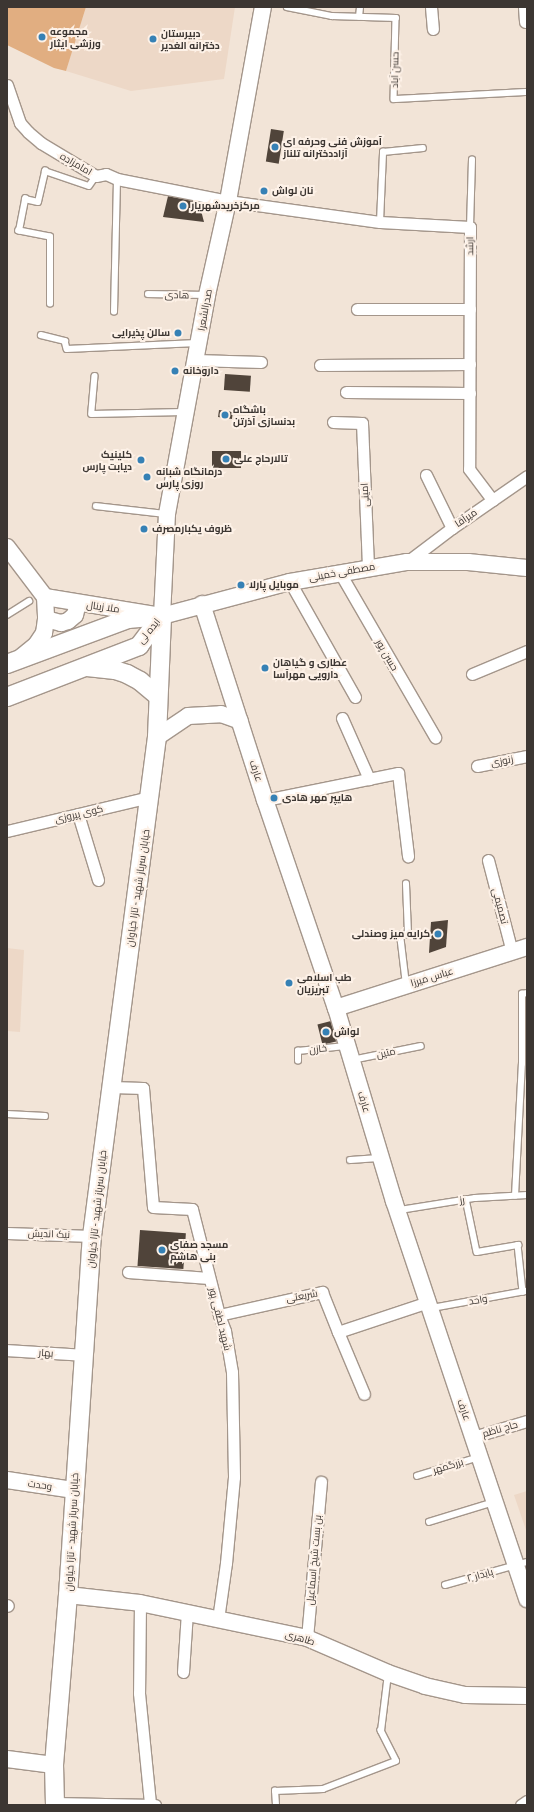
<!DOCTYPE html>
<html>
<head>
<meta charset="utf-8">
<style>
  body { margin:0 }
  #map { position:relative; width:534px; height:1812px; overflow:hidden; background:#f2e4d7; font-family:Roboto,Cairo,sans-serif }
  div>[style] { position:absolute }
  [style*='--x'] { left:calc(var(--x)*1px); top:calc(var(--y)*1px); width:calc(var(--w)*1px); rotate:calc(var(--a)*1deg) }
  .built>* { inset:0; background:#edd8c7 }
  .green>* { inset:0; background:#e1ae81 }
  .building>* { inset:0; background:#50443a; transform-origin:0 0 }
  .roads { filter:drop-shadow(1px 0 #a4968b) drop-shadow(-1px 0 #a4968b) drop-shadow(0 1px #a4968b) drop-shadow(0 -1px #a4968b) }
  .lane>* { height:5.5px; margin:-2.75px; padding:0 2.75px; transform-origin:2.75px; border-radius:2.75px; background:#fff }
  .street>* { height:11px; margin:-5.5px; padding:0 5.5px; transform-origin:5.5px; border-radius:5.5px; background:#fff }
  .secondary>* { height:16px; margin:-8px; padding:0 8px; transform-origin:8px; border-radius:8px; background:#fff }
  .primary>* { height:18px; margin:-9px; padding:0 9px; transform-origin:9px; border-radius:9px; background:#fff }
  .dots>* { width:11px; height:11px; translate:-50% -50%; box-sizing:border-box; border:2px solid #fdf1e7; border-radius:50% }
  span { translate:-50% -50%; white-space:nowrap; text-align:center; line-height:1.15; -webkit-text-stroke:4px #fdf1e7; paint-order:stroke }
  .poi-label { font-size:10px; color:#3c3632; font-weight:700 }
  .left { translate:0 -50%; text-align:left }
  .right { translate:-100% -50%; text-align:right }
  .street-label { font-size:10px; color:#3c3632 }
  .frame { position:absolute; inset:0; border:8px solid #3c3632; pointer-events:none }
</style>
</head>
<body>
<div id="map">
  <div class="built">
    <i style="clip-path:polygon(86px 7px,235px 7px,224px 79px,131px 91px,66px 71px)"></i>
    <i style="clip-path:polygon(7px 948px,24px 950px,20px 1032px,7px 1031px)"></i>
    <i style="clip-path:polygon(527px 1491px,527px 1533px,514px 1495px)"></i>
  </div>
  <div class="green">
    <i style="clip-path:polygon(7px 7px,86px 7px,66px 71px,54px 68px,7px 45px)"></i>
  </div>
  <div class="building">
    <i style="left:271px;top:129px;width:13px;height:33px;rotate:9deg"></i>
    <i style="clip-path:polygon(169px 192px,198px 199px,204px 222px,163px 217px)"></i>
    <i style="left:225px;top:374px;width:26px;height:16px;rotate:4deg"></i>
    <i style="left:219px;top:410px;width:14px;height:7px;rotate:8deg"></i>
    <i style="left:212px;top:451px;width:29px;height:17px"></i>
    <i style="clip-path:polygon(448px 920px,446px 947px,429px 953px,431px 922px)"></i>
    <i style="left:331px;top:1021px;width:21px;height:14px;rotate:76deg"></i>
    <i style="left:140px;top:1230px;width:46px;height:36px;rotate:4deg"></i>
  </div>
  <div class="roads">
    <div class="lane">
      <i style="--x:287;--y:7;--w:46;--a:11.3"></i>
      <i style="--x:332;--y:16;--w:64;--a:1.8"></i>
      <i style="--x:396;--y:18;--w:81;--a:91.4"></i>
      <i style="--x:394;--y:99;--w:133;--a:-3"></i>
      <i style="--x:359;--y:17;--w:10;--a:-84"></i>
      <i style="--x:380;--y:222;--w:70;--a:-87.5"></i>
      <i style="--x:383;--y:152;--w:40;--a:-5.7"></i>
      <i style="--x:470;--y:227;--w:67;--a:-88.3"></i>
      <i style="--x:148;--y:294;--w:58;--a:1"></i>
      <i style="--x:50;--y:304;--w:67;--a:-90"></i>
      <i style="--x:50;--y:237;--w:32;--a:-169"></i>
      <i style="--x:19;--y:231;--w:33;--a:-79"></i>
      <i style="--x:25;--y:199;--w:13;--a:13"></i>
      <i style="--x:38;--y:202;--w:32;--a:-77"></i>
      <i style="--x:45;--y:171;--w:46;--a:18.8"></i>
      <i style="--x:89;--y:186;--w:12;--a:-55"></i>
      <i style="--x:114;--y:312;--w:133;--a:-88.7"></i>
      <i style="--x:41;--y:335;--w:25;--a:14"></i>
      <i style="--x:65;--y:341;--w:8;--a:76"></i>
      <i style="--x:67;--y:349;--w:130;--a:-2.6"></i>
      <i style="--x:95;--y:376;--w:38;--a:95"></i>
      <i style="--x:92;--y:414;--w:92;--a:-1.2"></i>
      <i style="--x:96;--y:506;--w:69;--a:6.6"></i>
      <i style="--x:7;--y:615;--w:26;--a:-32"></i>
      <i style="--x:406;--y:985;--w:50;--a:-96.8"></i>
      <i style="--x:400;--y:935;--w:8;--a:-7"></i>
      <i style="--x:408;--y:934;--w:50;--a:-92.3"></i>
      <i style="--x:352;--y:1060;--w:70;--a:-11.5"></i>
      <i style="--x:298;--y:1061;--w:10;--a:-90"></i>
      <i style="--x:298;--y:1051;--w:47;--a:-6.1"></i>
      <i style="--x:7;--y:1114;--w:38;--a:3"></i>
      <i style="--x:350;--y:1160;--w:29;--a:-4"></i>
      <i style="--x:515;--y:1196;--w:132;--a:-87"></i>
      <i style="--x:522;--y:1064;--w:70;--a:-90"></i>
      <i style="--x:522;--y:994;--w:5;--a:-11"></i>
      <i style="--x:466;--y:1199;--w:54;--a:78.3"></i>
      <i style="--x:477;--y:1252;--w:42;--a:-9.7"></i>
      <i style="--x:518;--y:1245;--w:47;--a:83.9"></i>
      <i style="--x:400;--y:1210;--w:76;--a:-9.1"></i>
      <i style="--x:475;--y:1198;--w:52;--a:-3.3"></i>
      <i style="--x:432;--y:1308;--w:96;--a:-10.3"></i>
      <i style="--x:417;--y:1476;--w:65;--a:-17"></i>
      <i style="--x:429;--y:1522;--w:68;--a:-17.1"></i>
      <i style="--x:445;--y:1585;--w:85;--a:-15.7"></i>
      <i style="--x:276;--y:1805;--w:14;--a:-94"></i>
      <i style="--x:275;--y:1791;--w:48;--a:-2.4"></i>
      <i style="--x:323;--y:1789;--w:78;--a:-21"></i>
      <i style="--x:396;--y:1761;--w:34;--a:-117"></i>
      <i style="--x:381;--y:1731;--w:57;--a:-83"></i>
    </div>
    <div class="street">
      <i style="--x:431;--y:7;--w:22;--a:85"></i>
      <i style="--x:524;--y:7;--w:15;--a:86"></i>
      <i style="--x:7;--y:85;--w:40;--a:71.1"></i>
      <i style="--x:20;--y:123;--w:12;--a:48"></i>
      <i style="--x:28;--y:132;--w:17;--a:40"></i>
      <i style="--x:41;--y:143;--w:64;--a:31"></i>
      <i style="--x:96;--y:176;--w:10;--a:-11"></i>
      <i style="--x:106;--y:174;--w:12;--a:24"></i>
      <i style="--x:117;--y:179;--w:113;--a:11.2"></i>
      <i style="--x:228;--y:201;--w:153;--a:7.9"></i>
      <i style="--x:380;--y:222;--w:90;--a:3.2"></i>
      <i style="--x:470;--y:227;--w:242;--a:90.2"></i>
      <i style="--x:469;--y:469;--w:39;--a:53"></i>
      <i style="--x:357;--y:309;--w:113;--a:0"></i>
      <i style="--x:196;--y:360;--w:65;--a:1.8"></i>
      <i style="--x:320;--y:365;--w:150;--a:-0.4"></i>
      <i style="--x:346;--y:392;--w:124;--a:0.5"></i>
      <i style="--x:333;--y:422;--w:29;--a:2"></i>
      <i style="--x:362;--y:423;--w:144;--a:87.6"></i>
      <i style="--x:426;--y:475;--w:59;--a:63.9"></i>
      <i style="--x:407;--y:562;--w:56;--a:-37.1"></i>
      <i style="--x:452;--y:528;--w:91;--a:-34.7"></i>
      <i style="--x:340;--y:573;--w:190;--a:59.9"></i>
      <i style="--x:290;--y:582;--w:132;--a:60.5"></i>
      <i style="--x:472;--y:674;--w:60;--a:-22.7"></i>
      <i style="--x:342;--y:718;--w:67;--a:66.1"></i>
      <i style="--x:477;--y:766;--w:51;--a:-11.3"></i>
      <i style="--x:265;--y:800;--w:136;--a:-11.5"></i>
      <i style="--x:398;--y:773;--w:84;--a:83.1"></i>
      <i style="--x:78;--y:814;--w:69;--a:73.1"></i>
      <i style="--x:7;--y:831;--w:147;--a:-13.4"></i>
      <i style="--x:488;--y:860;--w:95;--a:75.4"></i>
      <i style="--x:112;--y:1087;--w:31;--a:2"></i>
      <i style="--x:143;--y:1088;--w:119;--a:85.2"></i>
      <i style="--x:153;--y:1207;--w:39;--a:3"></i>
      <i style="--x:192;--y:1209;--w:109;--a:75.7"></i>
      <i style="--x:219;--y:1315;--w:17;--a:69"></i>
      <i style="--x:225;--y:1331;--w:42;--a:80.3"></i>
      <i style="--x:232;--y:1372;--w:105;--a:88.9"></i>
      <i style="--x:234;--y:1477;--w:86;--a:95.3"></i>
      <i style="--x:226;--y:1563;--w:57;--a:98.1"></i>
      <i style="--x:7;--y:1233;--w:85;--a:2"></i>
      <i style="--x:128;--y:1272;--w:81;--a:4.2"></i>
      <i style="--x:219;--y:1315;--w:106;--a:-12.6"></i>
      <i style="--x:322;--y:1292;--w:43;--a:68.2"></i>
      <i style="--x:338;--y:1332;--w:95;--a:-18.4"></i>
      <i style="--x:338;--y:1332;--w:67;--a:67.2"></i>
      <i style="--x:7;--y:1350;--w:77;--a:3.7"></i>
      <i style="--x:473;--y:1437;--w:56;--a:-16.5"></i>
      <i style="--x:140;--y:1603;--w:90;--a:90.6"></i>
      <i style="--x:139;--y:1693;--w:112;--a:84.3"></i>
      <i style="--x:7;--y:1605;--w:1;--a:45"></i>
      <i style="--x:307;--y:1638;--w:157;--a:-84.9"></i>
      <i style="--x:183;--y:1672;--w:60;--a:-86.2"></i>
      <i style="--x:55;--y:1803;--w:100;--a:1.1"></i>
      <i style="--x:521;--y:1805;--w:7;--a:-34"></i>
    </div>
    <div class="secondary">
      <i style="--x:7;--y:547;--w:63;--a:52.8"></i>
      <i style="--x:45;--y:597;--w:22;--a:87"></i>
      <i style="--x:46;--y:619;--w:14;--a:98"></i>
      <i style="--x:44;--y:633;--w:14;--a:124"></i>
      <i style="--x:36;--y:645;--w:19;--a:141"></i>
      <i style="--x:45;--y:597;--w:119;--a:9.2"></i>
      <i style="--x:162;--y:616;--w:132;--a:-14.9"></i>
      <i style="--x:290;--y:582;--w:119;--a:-9.7"></i>
      <i style="--x:407;--y:562;--w:61;--a:0"></i>
      <i style="--x:468;--y:562;--w:59;--a:5.8"></i>
      <i style="--x:202;--y:604;--w:206;--a:72.2"></i>
      <i style="--x:265;--y:800;--w:220;--a:71.2"></i>
      <i style="--x:336;--y:1008;--w:202;--a:73.3"></i>
      <i style="--x:394;--y:1201;--w:420;--a:71.5"></i>
      <i style="--x:162;--y:616;--w:102;--a:-87.2"></i>
      <i style="--x:167;--y:514;--w:223;--a:-79.6"></i>
      <i style="--x:207;--y:295;--w:96;--a:-77.4"></i>
      <i style="--x:228;--y:201;--w:197;--a:-79.8"></i>
      <i style="--x:46;--y:619;--w:16;--a:15"></i>
      <i style="--x:61;--y:623;--w:7;--a:-16"></i>
      <i style="--x:68;--y:621;--w:9;--a:-41"></i>
      <i style="--x:75;--y:615;--w:12;--a:-76"></i>
      <i style="--x:157;--y:737;--w:37;--a:-34"></i>
      <i style="--x:188;--y:716;--w:33;--a:-3"></i>
      <i style="--x:221;--y:714;--w:20;--a:20"></i>
      <i style="--x:336;--y:1008;--w:201;--a:-17.7"></i>
      <i style="--x:7;--y:1480;--w:68;--a:8.5"></i>
      <i style="--x:68;--y:1595;--w:72;--a:6.3"></i>
      <i style="--x:140;--y:1603;--w:171;--a:11.8"></i>
      <i style="--x:307;--y:1638;--w:88;--a:23.4"></i>
      <i style="--x:388;--y:1673;--w:39;--a:19"></i>
      <i style="--x:425;--y:1686;--w:41;--a:12.7"></i>
      <i style="--x:465;--y:1695;--w:62;--a:0.9"></i>
      <i style="--x:7;--y:1759;--w:47;--a:7.3"></i>
    </div>
    <div class="primary">
      <i style="--x:7;--y:664;--w:129;--a:-20.4"></i>
      <i style="--x:128;--y:619;--w:34;--a:-5"></i>
      <i style="--x:87;--y:667;--w:28;--a:6"></i>
      <i style="--x:115;--y:670;--w:13;--a:18"></i>
      <i style="--x:127;--y:674;--w:15;--a:28"></i>
      <i style="--x:140;--y:681;--w:23;--a:40"></i>
      <i style="--x:7;--y:697;--w:142;--a:-21.1"></i>
      <i style="--x:139;--y:646;--w:38;--a:-53"></i>
      <i style="--x:55;--y:1805;--w:40;--a:-91.4"></i>
      <i style="--x:54;--y:1765;--w:171;--a:-85.3"></i>
      <i style="--x:68;--y:1595;--w:360;--a:-86.2"></i>
      <i style="--x:92;--y:1236;--w:503;--a:-82.58"></i>
      <i style="--x:157;--y:737;--w:121;--a:-87.6"></i>
    </div>
  </div>
  <div class="dots">
    <i style="left:42px;top:37px;background:#3681b5"></i>
    <i style="left:153px;top:39px;background:#3681b5"></i>
    <i style="left:275px;top:147px;background:#3681b5"></i>
    <i style="left:264px;top:191px;background:#3681b5"></i>
    <i style="left:183px;top:206px;background:#3681b5"></i>
    <i style="left:178px;top:333px;background:#3681b5"></i>
    <i style="left:175px;top:371px;background:#3681b5"></i>
    <i style="left:225px;top:415px;background:#3681b5"></i>
    <i style="left:226px;top:459px;background:#3681b5"></i>
    <i style="left:141px;top:460px;background:#3681b5"></i>
    <i style="left:147px;top:477px;background:#3681b5"></i>
    <i style="left:144px;top:529px;background:#3681b5"></i>
    <i style="left:241px;top:585px;background:#3681b5"></i>
    <i style="left:265px;top:668px;background:#3681b5"></i>
    <i style="left:274px;top:798px;background:#3681b5"></i>
    <i style="left:438px;top:934px;background:#3681b5"></i>
    <i style="left:289px;top:983px;background:#3681b5"></i>
    <i style="left:326px;top:1032px;background:#3681b5"></i>
    <i style="left:162px;top:1250px;background:#3681b5"></i>
  </div>
  <div class="poi-label">
    <span class="left" style="left:50px;top:37px">مجموعه<br>ورزشی ایثار</span>
    <span class="left" style="left:161px;top:39px">دبیرستان<br>دخترانه الغدیر</span>
    <span class="left" style="left:283px;top:147px">آموزش فنی وحرفه ای<br>آزاددخترانه تلناز</span>
    <span class="left" style="left:272px;top:191px">نان لواش</span>
    <span class="left" style="left:191px;top:206px">مرکزخریدشهریار</span>
    <span class="right" style="left:170px;top:333px">سالن پذیرایی</span>
    <span class="left" style="left:183px;top:371px">داروخانه</span>
    <span class="left" style="left:233px;top:415px">باشگاه<br>بدنسازی آذرتن</span>
    <span class="right" style="left:132px;top:460px">کلینیک<br>دیابت پارس</span>
    <span class="left" style="left:234px;top:459px">تالارحاج علی</span>
    <span class="left" style="left:156px;top:477px">درمانگاه شبانه<br>روزی پارس</span>
    <span class="left" style="left:152px;top:529px">ظروف یکبارمصرف</span>
    <span class="left" style="left:249px;top:585px">موبایل پارلا</span>
    <span class="left" style="left:273px;top:668px">عطاری و گیاهان<br>دارویی مهرآسا</span>
    <span class="left" style="left:282px;top:798px">هایپر مهر هادی</span>
    <span class="right" style="left:430px;top:934px">کرایه میز وصندلی</span>
    <span class="left" style="left:297px;top:983px">طب اسلامی<br>تبریزیان</span>
    <span class="left" style="left:334px;top:1032px">لواش</span>
    <span class="left" style="left:170px;top:1250px">مسجد صفای<br>بنی هاشم</span>
  </div>
  <div class="street-label">
    <span style="left:395px;top:70px;rotate:-89deg">حسن آباد</span>
    <span style="left:76px;top:164px;rotate:30deg">امامزاده</span>
    <span style="left:470px;top:246px;rotate:-90deg">ارشد</span>
    <span style="left:177px;top:295px;rotate:1deg">هادی</span>
    <span style="left:205px;top:310px;rotate:-80deg">صدرالشعرا</span>
    <span style="left:365px;top:495px;rotate:-93deg">امینی</span>
    <span style="left:466px;top:518px;rotate:-34deg">میرآقا</span>
    <span style="left:342px;top:572px;rotate:-10deg">مصطفی خمینی</span>
    <span style="left:103px;top:607px;rotate:8deg">ملا زینال</span>
    <span style="left:149px;top:631px;rotate:-51deg">ایده لى</span>
    <span style="left:387px;top:655px;rotate:60deg">حسن پور</span>
    <span style="left:502px;top:761px;rotate:-11deg">زنوزی</span>
    <span style="left:256px;top:771px;rotate:72deg">عارف</span>
    <span style="left:79px;top:814px;rotate:-13deg">کوی پیروزی</span>
    <span style="left:138px;top:888px;rotate:-82deg">خیابان سرباز شهید - تازا خیاوان</span>
    <span style="left:500px;top:906px;rotate:75deg">تصمیمی</span>
    <span style="left:432px;top:977px;rotate:-17deg">عباس میرزا</span>
    <span style="left:318px;top:1049px;rotate:-7deg">خازن</span>
    <span style="left:386px;top:1053px;rotate:-12deg">متین</span>
    <span style="left:364px;top:1102px;rotate:73deg">عارف</span>
    <span style="left:462px;top:1200px;rotate:-9deg">رز</span>
    <span style="left:97px;top:1209px;rotate:-84deg">خیابان سرباز شهید - تازا خیاوان</span>
    <span style="left:49px;top:1234px;rotate:2deg">نیک اندیش</span>
    <span style="left:302px;top:1296px;rotate:-10deg">شریعتی</span>
    <span style="left:478px;top:1300px;rotate:-10deg">واحد</span>
    <span style="left:220px;top:1319px;rotate:76deg">شهید لطفی پور</span>
    <span style="left:46px;top:1353px;rotate:4deg">بهار</span>
    <span style="left:464px;top:1410px;rotate:71deg">عارف</span>
    <span style="left:500px;top:1429px;rotate:-16deg">حاج ناظم</span>
    <span style="left:448px;top:1466px;rotate:-17deg">بزرگمهر</span>
    <span style="left:40px;top:1485px;rotate:8deg">وحدت</span>
    <span style="left:72px;top:1532px;rotate:-87deg">خیابان سرباز شهید - تازا خیاوان</span>
    <span style="left:314px;top:1560px;rotate:-85deg">بن بست شیخ اسماعیل</span>
    <span style="left:480px;top:1575px;rotate:-16deg">پایدار ۲</span>
    <span style="left:300px;top:1638px;rotate:16deg">طاهری</span>
  </div>
  <div class="frame"></div>
</div>
</body>
</html>
